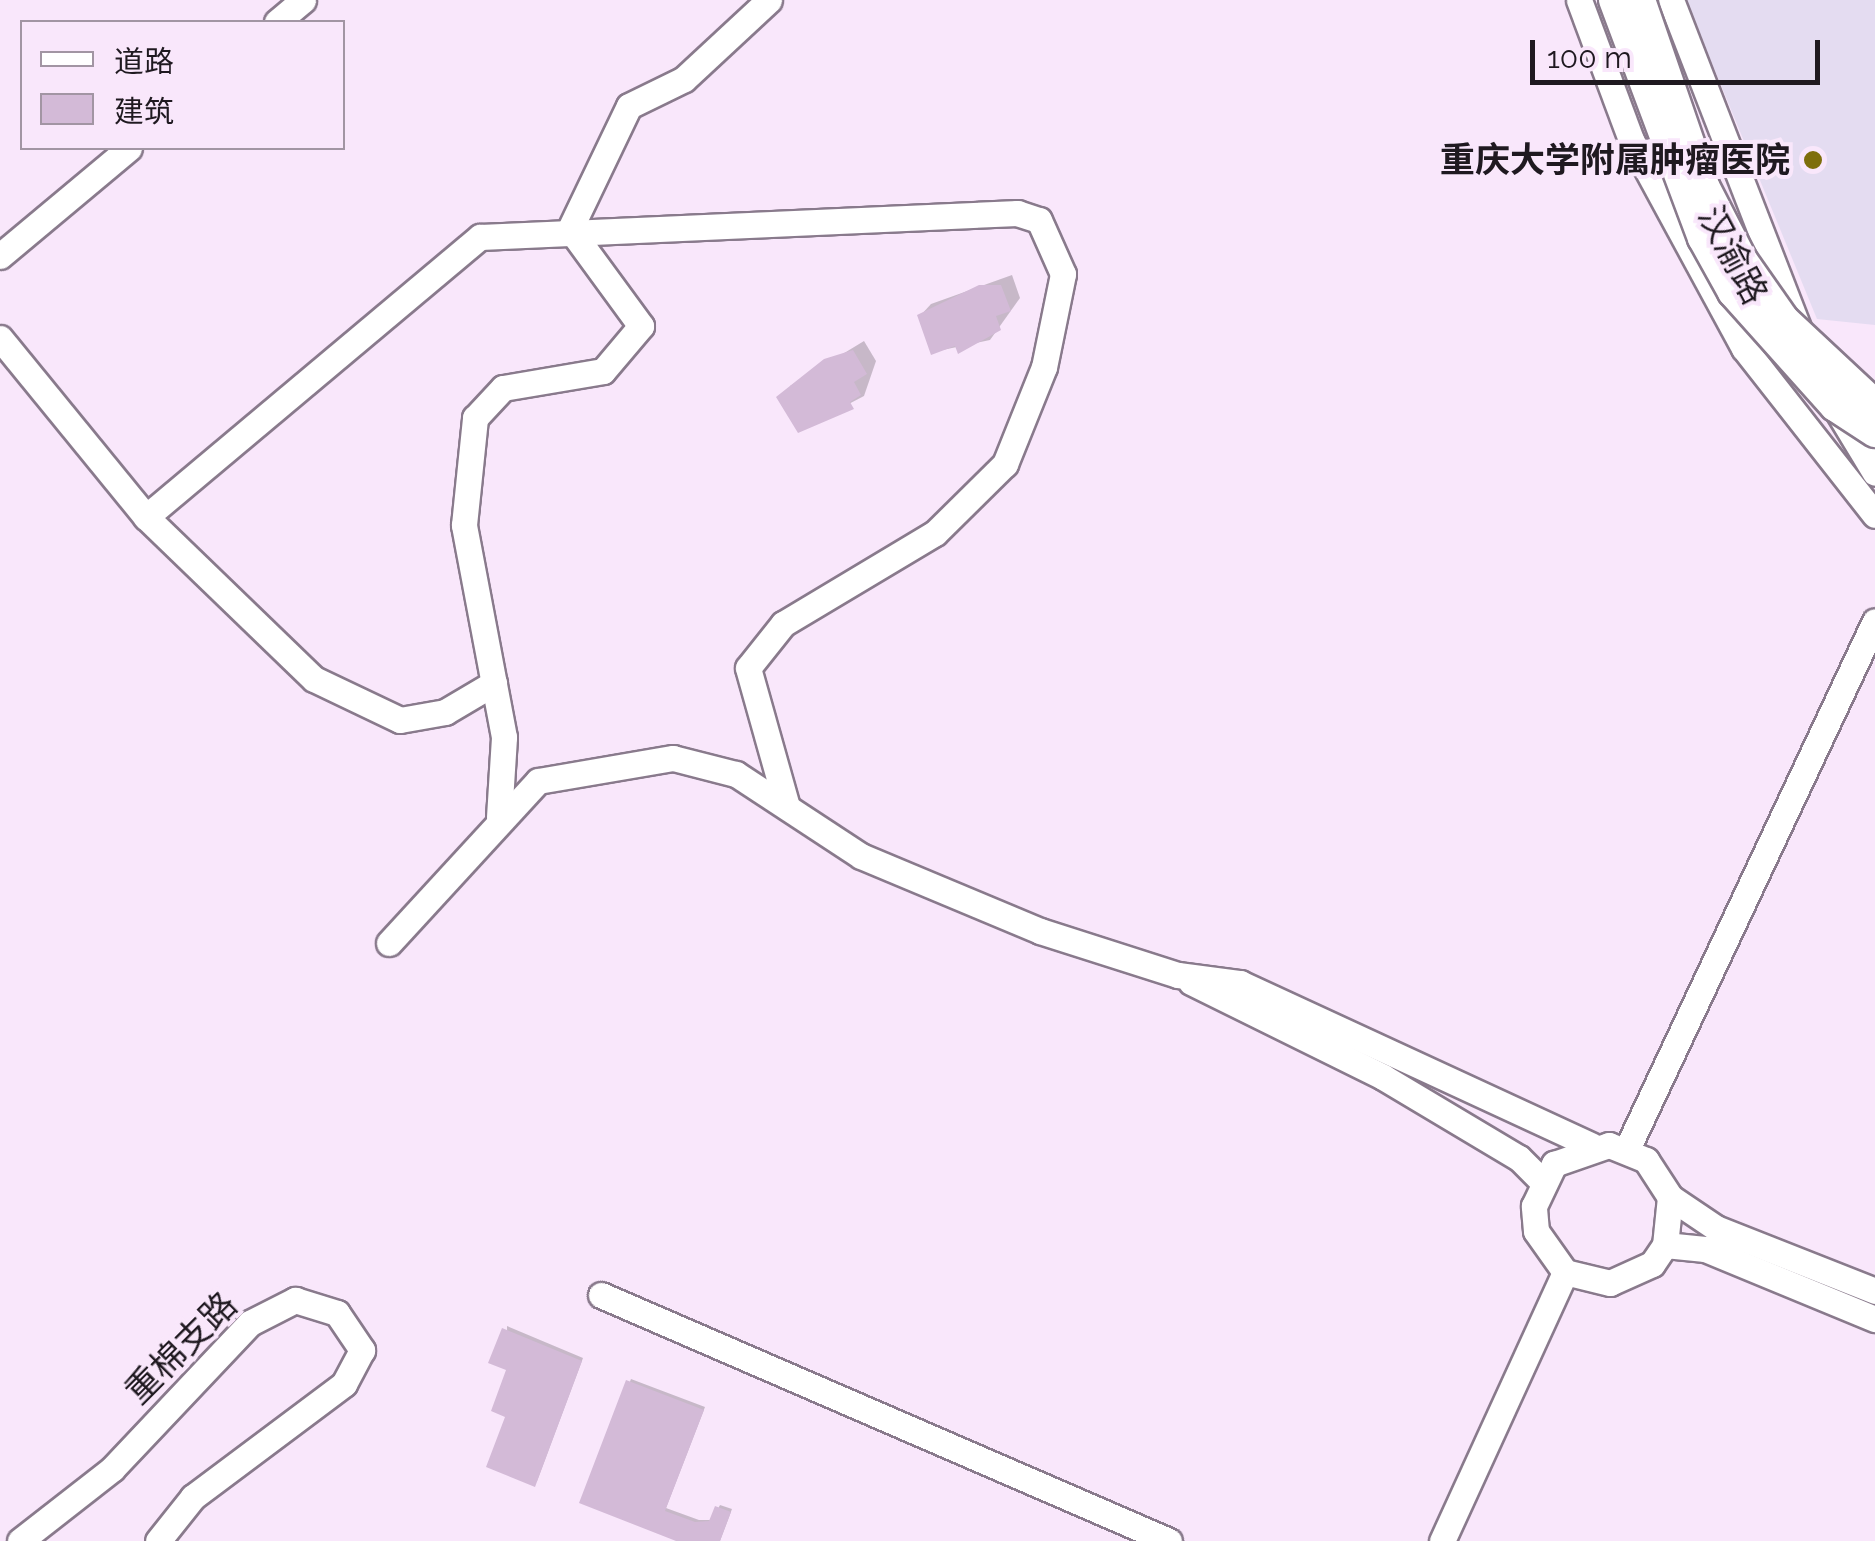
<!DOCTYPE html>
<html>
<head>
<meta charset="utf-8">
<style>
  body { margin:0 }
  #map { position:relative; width:1875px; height:1541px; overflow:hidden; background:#f9e7fb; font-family:Raleway,"Noto Sans SC",sans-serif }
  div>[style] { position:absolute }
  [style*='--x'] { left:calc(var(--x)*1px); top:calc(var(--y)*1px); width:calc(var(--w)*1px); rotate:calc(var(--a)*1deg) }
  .medical>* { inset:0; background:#e4dcf1 }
  .shadow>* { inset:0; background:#0003 }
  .building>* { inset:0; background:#d3bad7 }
  .roads { filter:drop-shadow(2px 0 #897a8c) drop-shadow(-2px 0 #897a8c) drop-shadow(0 2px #897a8c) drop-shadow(0 -2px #897a8c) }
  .minor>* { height:25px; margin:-12.5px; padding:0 12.5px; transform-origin:12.5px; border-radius:12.5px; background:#fff }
  .bridges { filter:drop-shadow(2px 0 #897a8c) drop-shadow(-2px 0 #897a8c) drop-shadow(0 2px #897a8c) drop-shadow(0 -2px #897a8c) }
  .major-bridge>* { height:30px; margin:-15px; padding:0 15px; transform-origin:15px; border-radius:15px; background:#fff }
  .dots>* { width:28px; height:28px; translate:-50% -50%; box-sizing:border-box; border:5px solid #f9e7fb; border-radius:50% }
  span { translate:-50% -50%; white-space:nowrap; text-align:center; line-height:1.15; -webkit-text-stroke:8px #f9e7fb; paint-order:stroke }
  .poi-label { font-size:35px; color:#1f1920; font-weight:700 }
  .right { translate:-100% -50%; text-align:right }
  .street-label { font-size:35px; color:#1f1920 }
  .legend { position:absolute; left:20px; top:20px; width:325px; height:130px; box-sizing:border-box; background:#f9e7fb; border:2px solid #a295a3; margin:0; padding:12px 18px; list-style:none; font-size:30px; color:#1f1920 }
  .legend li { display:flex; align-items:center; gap:20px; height:50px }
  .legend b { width:50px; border:2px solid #a295a3 }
  .scale { position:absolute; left:1530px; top:40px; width:290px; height:45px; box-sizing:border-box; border:5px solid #1f1920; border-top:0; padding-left:12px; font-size:30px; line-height:35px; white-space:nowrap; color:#1f1920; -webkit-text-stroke:8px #f9e7fb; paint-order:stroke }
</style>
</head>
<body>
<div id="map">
  <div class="medical">
    <i style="clip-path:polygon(1686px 0,1875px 0,1875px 325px,1817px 319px)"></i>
  </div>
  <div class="shadow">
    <i style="clip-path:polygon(1012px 275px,1020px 298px,990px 340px,933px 352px,920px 316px,931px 304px)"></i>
    <i style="clip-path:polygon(864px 341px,876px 361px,864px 396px,799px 430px,790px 386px)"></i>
    <i style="clip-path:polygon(507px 1326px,583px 1358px,537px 1481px,508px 1415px)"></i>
    <i style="clip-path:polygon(631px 1379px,705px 1407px,666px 1508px,699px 1520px,712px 1520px,720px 1505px,732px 1509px,720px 1541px,683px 1541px,582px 1501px)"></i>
  </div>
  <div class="building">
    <i style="clip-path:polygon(979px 285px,1001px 285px,1011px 311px,996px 316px,1001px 330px,958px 354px,955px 346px,931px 355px,917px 315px)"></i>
    <i style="clip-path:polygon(853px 350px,867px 374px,854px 382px,861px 395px,850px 402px,854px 409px,798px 433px,776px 397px,824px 359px)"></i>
    <i style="clip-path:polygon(502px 1328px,582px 1361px,535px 1487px,486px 1467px,505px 1417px,491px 1411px,506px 1370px,488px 1363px)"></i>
    <i style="clip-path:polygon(626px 1380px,704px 1410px,665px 1511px,695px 1522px,709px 1521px,715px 1506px,731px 1512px,720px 1541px,676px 1541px,579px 1503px)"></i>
  </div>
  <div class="roads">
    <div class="minor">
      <i style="--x:1579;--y:0;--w:149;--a:69.6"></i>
      <i style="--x:1631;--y:140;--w:237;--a:61.5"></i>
      <i style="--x:1744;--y:348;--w:212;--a:51.9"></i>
      <i style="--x:1671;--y:0;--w:352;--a:68.8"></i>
      <i style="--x:277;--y:22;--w:34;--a:-40"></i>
      <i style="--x:570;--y:229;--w:136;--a:-64.4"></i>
      <i style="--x:629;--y:106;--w:61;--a:-26.1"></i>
      <i style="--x:684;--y:79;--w:116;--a:-42.9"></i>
      <i style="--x:0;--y:256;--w:168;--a:-39.9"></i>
      <i style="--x:0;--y:338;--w:231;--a:50.8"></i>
      <i style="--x:146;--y:517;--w:233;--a:44"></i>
      <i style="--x:314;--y:679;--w:95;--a:25.5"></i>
      <i style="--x:400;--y:720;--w:46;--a:-10.1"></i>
      <i style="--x:445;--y:712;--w:57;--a:-30.6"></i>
      <i style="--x:1834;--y:405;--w:79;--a:58.9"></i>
      <i style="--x:146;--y:517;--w:436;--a:-40"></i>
      <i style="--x:480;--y:237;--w:538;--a:-2.56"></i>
      <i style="--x:1017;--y:213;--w:23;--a:18"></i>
      <i style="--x:1039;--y:220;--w:59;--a:66"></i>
      <i style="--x:1063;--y:274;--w:95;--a:101.5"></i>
      <i style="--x:1044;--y:367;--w:105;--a:111.9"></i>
      <i style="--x:1005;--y:464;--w:98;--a:135.4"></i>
      <i style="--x:935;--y:533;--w:177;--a:149.1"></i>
      <i style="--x:783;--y:624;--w:56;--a:128.5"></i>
      <i style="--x:748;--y:668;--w:144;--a:74.3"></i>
      <i style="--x:499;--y:817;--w:80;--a:-86.4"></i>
      <i style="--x:504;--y:737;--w:216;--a:-100.7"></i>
      <i style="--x:464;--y:525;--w:108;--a:-84.1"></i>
      <i style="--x:475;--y:418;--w:41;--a:-47"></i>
      <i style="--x:503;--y:388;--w:101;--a:-9.6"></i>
      <i style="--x:603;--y:371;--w:59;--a:-49.8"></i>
      <i style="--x:641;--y:326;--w:120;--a:-126.2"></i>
      <i style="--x:389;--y:943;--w:220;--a:-47.4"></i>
      <i style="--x:538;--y:781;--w:137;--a:-9.7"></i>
      <i style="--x:673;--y:758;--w:65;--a:14.3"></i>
      <i style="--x:736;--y:774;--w:149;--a:33.3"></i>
      <i style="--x:861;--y:856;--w:194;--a:22.7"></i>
      <i style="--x:1040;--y:931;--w:145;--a:17.7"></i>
      <i style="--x:1178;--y:975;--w:63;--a:7.4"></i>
      <i style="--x:1240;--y:983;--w:387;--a:24.8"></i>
      <i style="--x:1191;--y:982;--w:214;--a:26.3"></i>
      <i style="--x:1383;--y:1077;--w:158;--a:30.8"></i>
      <i style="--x:1519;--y:1158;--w:33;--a:45"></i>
      <i style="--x:1627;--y:1149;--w:583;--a:-64.84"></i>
      <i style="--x:1670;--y:1197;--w:48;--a:95.9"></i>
      <i style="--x:1665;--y:1245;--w:23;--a:124"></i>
      <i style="--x:1652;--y:1264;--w:46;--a:155.7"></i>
      <i style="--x:1610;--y:1283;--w:46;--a:-166.3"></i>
      <i style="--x:1565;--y:1272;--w:50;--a:-125.3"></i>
      <i style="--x:1536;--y:1231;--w:25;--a:-95"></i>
      <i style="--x:1534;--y:1206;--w:47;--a:-64.5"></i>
      <i style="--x:1554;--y:1164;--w:58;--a:-19.1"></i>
      <i style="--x:1609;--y:1145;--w:40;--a:22"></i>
      <i style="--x:1646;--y:1160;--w:44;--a:57"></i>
      <i style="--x:1670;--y:1197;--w:55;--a:34"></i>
      <i style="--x:1716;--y:1228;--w:171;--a:21.6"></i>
      <i style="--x:1665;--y:1245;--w:40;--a:5.7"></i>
      <i style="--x:1705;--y:1249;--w:184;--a:22.4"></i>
      <i style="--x:601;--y:1295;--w:619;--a:23.42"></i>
      <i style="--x:20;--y:1541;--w:117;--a:-38"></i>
      <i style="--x:112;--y:1469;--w:201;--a:-46.6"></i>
      <i style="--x:250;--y:1323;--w:51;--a:-27.1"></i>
      <i style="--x:295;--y:1300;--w:44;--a:17.2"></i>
      <i style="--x:337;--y:1313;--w:45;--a:56"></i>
      <i style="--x:362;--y:1350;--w:38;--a:118"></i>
      <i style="--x:344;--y:1384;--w:189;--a:143.2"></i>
      <i style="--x:193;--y:1497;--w:56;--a:128.5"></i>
      <i style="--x:1442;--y:1541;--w:296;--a:-65.4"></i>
    </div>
  </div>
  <div class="bridges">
    <div class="major-bridge">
      <i style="--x:1614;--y:0;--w:254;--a:69.5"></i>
      <i style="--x:1703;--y:238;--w:62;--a:60.9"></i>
      <i style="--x:1733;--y:292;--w:153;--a:48.2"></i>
      <i style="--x:1835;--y:406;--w:48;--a:33"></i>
      <i style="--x:1640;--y:0;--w:197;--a:71"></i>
      <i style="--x:1704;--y:186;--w:83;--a:62.8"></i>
      <i style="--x:1742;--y:260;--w:73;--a:55"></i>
      <i style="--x:1784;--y:320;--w:125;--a:43"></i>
    </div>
  </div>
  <div class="dots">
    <i style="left:1813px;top:160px;background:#7e6e0b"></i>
  </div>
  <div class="poi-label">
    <span class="right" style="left:1790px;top:160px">重庆大学附属肿瘤医院</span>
  </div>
  <div class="street-label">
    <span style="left:1733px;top:255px;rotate:62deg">汉渝路</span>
    <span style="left:181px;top:1348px;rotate:-45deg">重棉支路</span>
  </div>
  <ul class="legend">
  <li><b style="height:12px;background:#fff"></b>道路</li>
  <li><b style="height:28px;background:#d3bad7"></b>建筑</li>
  </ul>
  <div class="scale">100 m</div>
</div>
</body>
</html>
